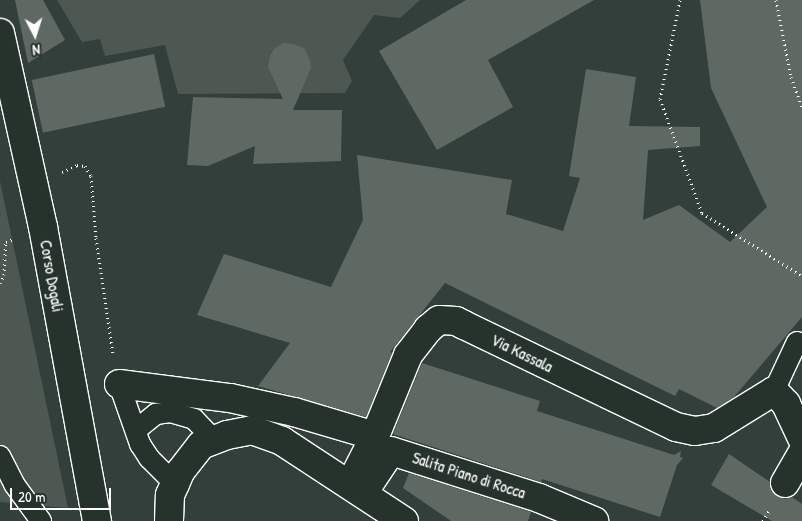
<!DOCTYPE html>
<html>
<head>
<meta charset="utf-8">
<style>
  body { margin:0 }
  #map { position:relative; width:802px; height:521px; overflow:hidden; background:#333f3a; font-family:"Patrick Hand",sans-serif }
  div>[style] { position:absolute }
  [style*='--x'] { left:calc(var(--x)*1px); top:calc(var(--y)*1px); width:calc(var(--w)*1px); rotate:calc(var(--a)*1deg) }
  .green>* { inset:0; background:#4d5853 }
  .building>* { inset:0; background:#5f6964; transform-origin:0 0 }
  .path>* { height:3px; margin-top:-1.5px; transform-origin:0; background:repeating-linear-gradient(90deg,#fff 0 1px,transparent 0 5px) }
  .roads { filter:drop-shadow(1px 0 #fff) drop-shadow(-1px 0 #fff) drop-shadow(0 1px #fff) drop-shadow(0 -1px #fff) }
  .lane>* { height:20px; margin:-10px; padding:0 10px; transform-origin:10px; border-radius:10px; background:#26332d }
  .street>* { height:28px; margin:-14px; padding:0 14px; transform-origin:14px; border-radius:14px; background:#26332d }
  .secondary>* { height:28px; margin:-14px; padding:0 14px; transform-origin:14px; border-radius:14px; background:#26332d }
  span { translate:-50% -50%; white-space:nowrap; text-align:center; line-height:1.15; -webkit-text-stroke:4px #26332d; paint-order:stroke }
  .street-label { font-size:16px; color:#fff }
  .north { position:absolute; left:10px; top:10px; width:50px; height:50px; -webkit-text-stroke:4px #26332d; paint-order:stroke; rotate:175deg; font-size:14px; font-weight:700; line-height:20px; text-align:center; color:#fff }
  .north::after { content:''; display:block; margin:auto; width:18px; height:22px; background:#fff; clip-path:polygon(50% 0,100% 100%,50% 72%,0 100%) }
  .scale { position:absolute; left:10px; top:488px; width:101px; height:22px; box-sizing:border-box; border:2px solid #fff; border-top:0; padding-left:6px; font-size:15px; line-height:18px; white-space:nowrap; color:#fff; -webkit-text-stroke:4px #26332d; paint-order:stroke }
</style>
</head>
<body>
<div id="map">
  <div class="green">
    <i style="clip-path:polygon(57px 0,420px 0,400px 18px,374px 15px,343px 60px,352px 81px,345px 93px,178px 94px,165px 45px,105px 56px,100px 39px,82px 42px)"></i>
    <i style="clip-path:polygon(0 181px,68px 508px,0 502px)"></i>
  </div>
  <div class="building">
    <i style="clip-path:polygon(15px 0,43px 0,65px 40px,28px 63px)"></i>
    <i style="clip-path:polygon(466px 0,594px 0,488px 60px,513px 107px,437px 150px,379px 51px)"></i>
    <i style="clip-path:polygon(700px 0,802px 0,802px 317px,734px 397px,717px 408px,679px 389px,675px 396px,445px 283px,390px 352px,392px 353px,366px 417px,258px 386px,290px 343px,197px 315px,224px 254px,331px 287px,363px 220px,357px 155px,512px 180px,506px 214px,563px 231px,580px 178px,569px 176px,586px 69px,636px 77px,629px 126px,700px 127px,700px 146px,648px 150px,643px 220px,679px 205px,730px 242px,767px 207px,711px 88px)"></i>
    <i style="clip-path:polygon(283px 43px,293px 44px,304px 48px,310px 60px,311px 68px,293px 110px,342px 110px,341px 161px,253px 164px,255px 146px,208px 166px,187px 165px,193px 97px,283px 99px,268px 67px,270px 56px,275px 48px)"></i>
    <i style="left:154px;top:54px;width:54px;height:125px;rotate:78deg"></i>
    <i style="clip-path:polygon(422px 363px,540px 401px,537px 411px,674px 455px,681px 451px,680px 457px,683px 458px,677px 465px,660px 517px,542px 479px,541px 482px,393px 434px)"></i>
    <i style="clip-path:polygon(729px 454px,770px 482px,771px 490px,777px 496px,785px 499px,792px 497px,802px 504px,802px 521px,772px 521px,711px 485px)"></i>
    <i style="clip-path:polygon(409px 473px,531px 512px,528px 521px,451px 521px,403px 488px)"></i>
  </div>
  <div class="path">
    <i style="--x:680;--y:0;--w:101;--a:101.4"></i>
    <i style="--x:660;--y:99;--w:121;--a:69.8"></i>
    <i style="--x:702;--y:213;--w:118;--a:32.2"></i>
    <i style="--x:776;--y:0;--w:78;--a:79"></i>
    <i style="--x:791;--y:77;--w:32;--a:70"></i>
    <i style="--x:62;--y:172;--w:17;--a:-25"></i>
    <i style="--x:77;--y:165;--w:8;--a:7"></i>
    <i style="--x:85;--y:166;--w:12;--a:59"></i>
    <i style="--x:91;--y:176;--w:62;--a:85.4"></i>
    <i style="--x:96;--y:238;--w:117;--a:81.7"></i>
    <i style="--x:0;--y:283;--w:9;--a:-63"></i>
    <i style="--x:4;--y:275;--w:33;--a:-87"></i>
    <i style="--x:6;--y:242;--w:9;--a:-21"></i>
    <i style="--x:763;--y:521;--w:14;--a:-60"></i>
  </div>
  <div class="roads">
    <div class="lane">
      <i style="--x:119;--y:384;--w:64;--a:70.7"></i>
      <i style="--x:140;--y:444;--w:17;--a:57"></i>
      <i style="--x:149;--y:458;--w:37;--a:45"></i>
      <i style="--x:774;--y:391;--w:54;--a:-64.9"></i>
      <i style="--x:136;--y:430;--w:26;--a:-39"></i>
      <i style="--x:156;--y:414;--w:14;--a:-8"></i>
      <i style="--x:170;--y:412;--w:25;--a:16"></i>
      <i style="--x:194;--y:419;--w:28;--a:46"></i>
      <i style="--x:0;--y:456;--w:31;--a:63"></i>
      <i style="--x:14;--y:484;--w:46;--a:53.9"></i>
    </div>
    <div class="street">
      <i style="--x:119;--y:384;--w:112;--a:7.2"></i>
      <i style="--x:230;--y:398;--w:66;--a:12.3"></i>
      <i style="--x:294;--y:412;--w:84;--a:16.5"></i>
      <i style="--x:785;--y:483;--w:34;--a:-60"></i>
      <i style="--x:350;--y:485;--w:55;--a:-63"></i>
      <i style="--x:375;--y:436;--w:87;--a:-67.8"></i>
      <i style="--x:408;--y:355;--w:33;--a:-52"></i>
      <i style="--x:428;--y:329;--w:14;--a:-39"></i>
      <i style="--x:439;--y:320;--w:17;--a:3"></i>
      <i style="--x:456;--y:321;--w:9;--a:27"></i>
      <i style="--x:464;--y:325;--w:235;--a:25.7"></i>
      <i style="--x:676;--y:427;--w:19;--a:12"></i>
      <i style="--x:695;--y:431;--w:19;--a:-9"></i>
      <i style="--x:714;--y:428;--w:70;--a:-31.7"></i>
      <i style="--x:774;--y:391;--w:18;--a:47"></i>
      <i style="--x:786;--y:404;--w:38;--a:65"></i>
      <i style="--x:363;--y:493;--w:50;--a:-56.3"></i>
      <i style="--x:391;--y:451;--w:155;--a:17.6"></i>
      <i style="--x:539;--y:498;--w:60;--a:22.7"></i>
    </div>
    <div class="secondary">
      <i style="--x:0;--y:33;--w:199;--a:77.5"></i>
      <i style="--x:43;--y:227;--w:299;--a:79.6"></i>
      <i style="--x:169;--y:521;--w:26;--a:-88"></i>
      <i style="--x:170;--y:495;--w:12;--a:-66"></i>
      <i style="--x:175;--y:484;--w:13;--a:-67"></i>
      <i style="--x:180;--y:472;--w:34;--a:-52"></i>
      <i style="--x:201;--y:445;--w:28;--a:-21"></i>
      <i style="--x:227;--y:435;--w:25;--a:-11"></i>
      <i style="--x:252;--y:430;--w:32;--a:20"></i>
      <i style="--x:282;--y:441;--w:146;--a:33.3"></i>
    </div>
  </div>
  <div class="street-label">
    <span style="left:52px;top:276px;rotate:80deg">Corso Dogali</span>
    <span style="left:522px;top:353px;rotate:26deg">Via Kassala</span>
    <span style="left:469px;top:475px;rotate:18deg">Salita Piano di Rocca</span>
  </div>
  <div class="north">N</div>
  <div class="scale">20 m</div>
</div>
</body>
</html>
